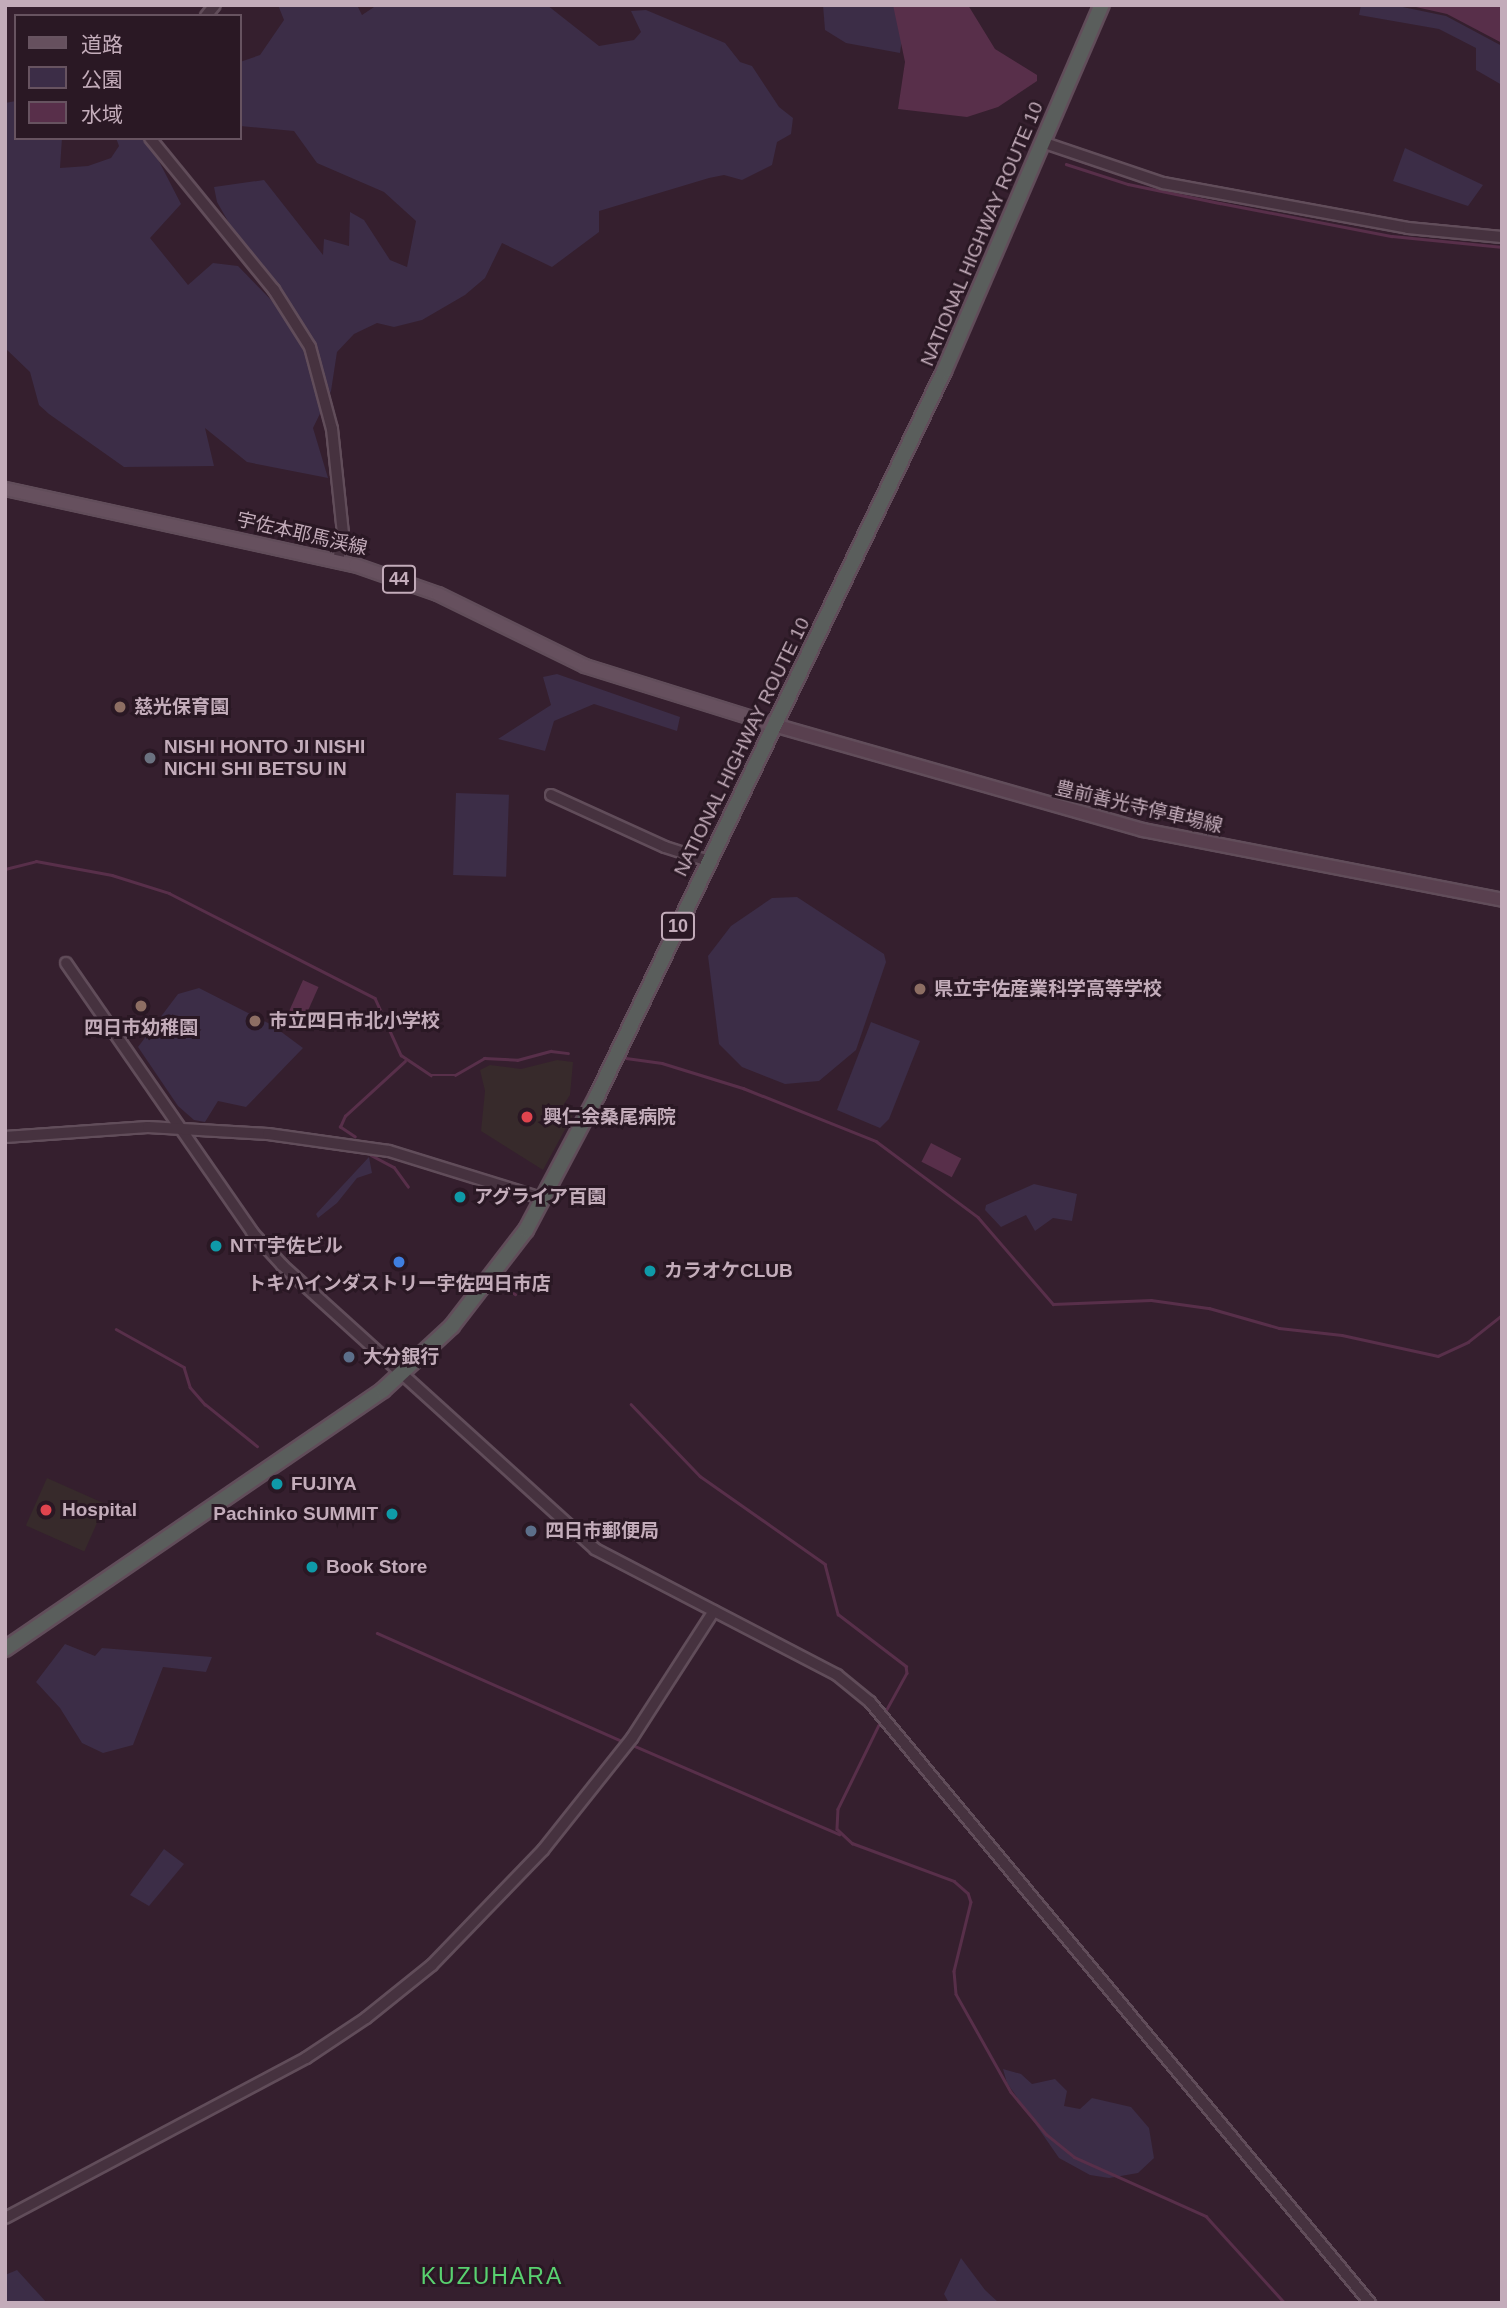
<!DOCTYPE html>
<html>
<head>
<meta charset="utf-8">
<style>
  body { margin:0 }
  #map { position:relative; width:1507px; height:2308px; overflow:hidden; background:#351f2e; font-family:Helvetica,"Noto Sans JP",sans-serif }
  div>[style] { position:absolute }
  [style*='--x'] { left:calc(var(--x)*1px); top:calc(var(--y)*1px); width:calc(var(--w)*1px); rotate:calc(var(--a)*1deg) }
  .medical>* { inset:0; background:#372a2b; transform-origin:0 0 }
  .green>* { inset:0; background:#3c2d47; transform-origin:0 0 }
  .water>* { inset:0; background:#582f4a; transform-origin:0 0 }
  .stream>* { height:2.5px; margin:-1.25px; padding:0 1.25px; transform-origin:1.25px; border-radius:1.25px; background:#582f4a }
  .roads { filter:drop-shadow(2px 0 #614d5a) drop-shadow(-2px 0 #614d5a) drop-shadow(0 2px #614d5a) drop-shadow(0 -2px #614d5a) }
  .tertiary>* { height:10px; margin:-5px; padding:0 5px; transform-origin:5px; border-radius:5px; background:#46323f }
  .secondary>* { height:12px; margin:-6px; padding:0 6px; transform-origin:6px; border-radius:6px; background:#59404f }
  .primary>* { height:12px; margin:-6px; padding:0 6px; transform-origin:6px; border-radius:6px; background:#66505e }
  .trunk>* { height:14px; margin:-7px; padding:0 7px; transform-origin:7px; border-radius:7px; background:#5a5e5c }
  .dots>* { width:19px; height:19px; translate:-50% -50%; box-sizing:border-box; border:4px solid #2a1824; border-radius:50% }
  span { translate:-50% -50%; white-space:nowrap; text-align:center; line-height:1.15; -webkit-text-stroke:6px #2a1824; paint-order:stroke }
  .shield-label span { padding:2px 5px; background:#2a1824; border:2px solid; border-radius:5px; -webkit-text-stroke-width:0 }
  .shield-label { font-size:18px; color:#c3acba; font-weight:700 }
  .street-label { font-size:19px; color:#c3acba }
  .poi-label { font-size:19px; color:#c3acba; font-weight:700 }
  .left { translate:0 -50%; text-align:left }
  .right { translate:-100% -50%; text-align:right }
  .quarter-label { font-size:23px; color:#59d170; letter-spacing:2px }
  .frame { position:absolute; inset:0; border:7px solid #c3acba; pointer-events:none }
  .legend { position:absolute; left:14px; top:14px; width:228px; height:126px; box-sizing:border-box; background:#2a1824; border:2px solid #675360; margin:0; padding:9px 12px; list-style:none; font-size:21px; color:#c3acba }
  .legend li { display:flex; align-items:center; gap:14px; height:35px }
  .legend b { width:35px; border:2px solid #675360 }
</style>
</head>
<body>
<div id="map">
  <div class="medical">
    <i style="clip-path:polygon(557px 1060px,573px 1062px,570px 1095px,562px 1107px,574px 1113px,543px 1170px,481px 1131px,485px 1091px,480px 1070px,490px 1065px,521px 1069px)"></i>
    <i style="left:47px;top:1478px;width:64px;height:52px;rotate:24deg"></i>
  </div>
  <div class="green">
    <i style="clip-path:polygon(278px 5px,357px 5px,362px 15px,377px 5px,547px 5px,599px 46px,634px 40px,641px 32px,631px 11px,646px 10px,725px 43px,740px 62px,752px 66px,779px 107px,793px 118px,791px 134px,777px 142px,772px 165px,742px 180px,724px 175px,709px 178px,599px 211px,599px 232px,552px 267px,502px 243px,485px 278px,465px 295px,422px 320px,394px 327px,377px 323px,354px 334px,337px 352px,331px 391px,313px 428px,328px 478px,247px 462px,205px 428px,214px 466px,124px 467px,49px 414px,39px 405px,30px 372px,5px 348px,5px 103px,16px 101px,16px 138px,62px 138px,60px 168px,88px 166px,111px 158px,119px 146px,116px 138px,147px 138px,181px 204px,150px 238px,188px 285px,213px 263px,238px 266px,276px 305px,217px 202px,214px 187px,264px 180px,323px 255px,324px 239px,349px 246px,350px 212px,364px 220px,390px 260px,407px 267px,416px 221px,384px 192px,317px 163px,294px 131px,240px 126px,240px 62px,260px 55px,284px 20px)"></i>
    <i style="clip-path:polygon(823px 5px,895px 5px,902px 39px,900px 53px,846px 43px,825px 30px)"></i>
    <i style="clip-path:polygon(1361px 5px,1393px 5px,1446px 16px,1502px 46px,1502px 85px,1476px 70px,1476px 48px,1439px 29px,1359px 15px)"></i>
    <i style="clip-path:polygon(1405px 148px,1483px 185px,1468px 206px,1393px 181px)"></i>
    <i style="clip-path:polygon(557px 674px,680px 717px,677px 731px,594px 704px,554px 721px,545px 751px,498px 739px,551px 705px,543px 677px)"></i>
    <i style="left:456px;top:793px;width:53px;height:82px;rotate:2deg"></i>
    <i style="clip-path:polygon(797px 897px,884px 954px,886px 962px,856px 1050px,819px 1081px,785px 1084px,742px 1067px,719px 1044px,708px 956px,731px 926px,772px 898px)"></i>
    <i style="clip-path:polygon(199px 988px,272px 1025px,303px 1048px,246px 1107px,218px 1101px,205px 1122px,194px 1120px,178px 1106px,138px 1047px,178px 994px)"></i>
    <i style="clip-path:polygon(871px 1022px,920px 1041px,889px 1119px,880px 1128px,837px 1110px)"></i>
    <i style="clip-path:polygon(369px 1157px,372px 1173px,357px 1178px,337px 1203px,318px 1218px,316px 1214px)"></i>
    <i style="clip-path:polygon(1034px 1184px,1077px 1194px,1072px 1221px,1053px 1218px,1035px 1231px,1026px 1215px,1001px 1227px,985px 1210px,986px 1205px)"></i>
    <i style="clip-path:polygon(65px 1644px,95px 1656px,102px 1648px,212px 1657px,206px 1672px,163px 1667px,133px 1745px,103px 1753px,82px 1743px,60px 1708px,36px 1682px)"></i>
    <i style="clip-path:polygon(164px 1849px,184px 1864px,149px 1906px,130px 1895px)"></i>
    <i style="clip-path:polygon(1003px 2069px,1021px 2074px,1032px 2084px,1055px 2079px,1067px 2091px,1064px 2106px,1080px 2109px,1092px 2098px,1131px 2107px,1149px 2128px,1154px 2158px,1138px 2173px,1109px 2178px,1090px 2175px,1059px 2158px,1007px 2083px)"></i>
    <i style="clip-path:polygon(961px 2258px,985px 2290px,999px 2303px,949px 2303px,944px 2294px)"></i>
    <i style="clip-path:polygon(17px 2270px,47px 2303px,5px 2303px,5px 2275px)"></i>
  </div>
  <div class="water">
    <i style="clip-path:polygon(893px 5px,968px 5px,995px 49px,1037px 75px,1037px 81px,998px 107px,967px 117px,898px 109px,905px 62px)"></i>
    <i style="clip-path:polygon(1407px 5px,1502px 5px,1502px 43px,1447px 14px)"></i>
    <i style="left:303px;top:980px;width:17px;height:34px;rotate:24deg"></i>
    <i style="left:931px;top:1143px;width:34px;height:21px;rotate:27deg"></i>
  </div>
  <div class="stream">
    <i style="--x:1066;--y:164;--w:65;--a:17.9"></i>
    <i style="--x:1128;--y:184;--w:94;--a:11.7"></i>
    <i style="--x:1220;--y:203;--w:175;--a:10.9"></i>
    <i style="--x:1392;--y:236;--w:111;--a:5.7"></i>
    <i style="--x:5;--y:869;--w:32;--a:-14"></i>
    <i style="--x:36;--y:861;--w:77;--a:10.4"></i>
    <i style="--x:112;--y:875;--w:60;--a:17.5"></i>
    <i style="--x:169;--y:893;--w:231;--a:27"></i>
    <i style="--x:375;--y:998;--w:63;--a:65.5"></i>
    <i style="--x:401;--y:1055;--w:36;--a:34"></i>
    <i style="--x:431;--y:1075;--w:24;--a:0"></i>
    <i style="--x:455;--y:1075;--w:34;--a:-30"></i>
    <i style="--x:484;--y:1058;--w:33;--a:3"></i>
    <i style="--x:517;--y:1060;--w:35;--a:-15"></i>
    <i style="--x:551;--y:1051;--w:17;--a:7"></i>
    <i style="--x:626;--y:1058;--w:36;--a:8"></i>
    <i style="--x:662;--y:1063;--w:85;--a:17.2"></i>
    <i style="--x:743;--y:1088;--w:143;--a:21.7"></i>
    <i style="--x:876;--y:1141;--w:127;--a:36.7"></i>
    <i style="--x:978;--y:1217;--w:115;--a:49.2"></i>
    <i style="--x:1053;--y:1304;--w:98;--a:-2.3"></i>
    <i style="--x:1151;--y:1300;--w:59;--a:7.9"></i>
    <i style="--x:1209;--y:1308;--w:73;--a:15.9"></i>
    <i style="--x:1279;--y:1328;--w:63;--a:6.3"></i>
    <i style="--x:1342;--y:1335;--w:98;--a:12.3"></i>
    <i style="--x:1438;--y:1356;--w:33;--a:-25"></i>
    <i style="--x:1468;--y:1342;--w:43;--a:-38.5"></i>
    <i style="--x:355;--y:1137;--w:18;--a:-146"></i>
    <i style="--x:340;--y:1127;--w:12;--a:-66"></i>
    <i style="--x:345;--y:1116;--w:81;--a:-42.5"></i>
    <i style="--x:371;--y:1155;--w:26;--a:28"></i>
    <i style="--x:394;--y:1167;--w:24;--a:54"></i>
    <i style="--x:501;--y:1283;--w:18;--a:38"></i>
    <i style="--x:116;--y:1329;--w:78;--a:29.2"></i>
    <i style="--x:184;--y:1367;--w:21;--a:73"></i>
    <i style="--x:190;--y:1387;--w:23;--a:49"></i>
    <i style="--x:205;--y:1404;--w:67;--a:38.9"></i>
    <i style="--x:631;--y:1404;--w:100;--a:46.2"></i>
    <i style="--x:700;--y:1476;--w:153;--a:35.1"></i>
    <i style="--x:825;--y:1564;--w:52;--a:75.4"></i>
    <i style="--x:838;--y:1614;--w:86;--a:37.4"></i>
    <i style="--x:906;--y:1666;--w:7;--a:82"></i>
    <i style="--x:907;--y:1673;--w:46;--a:118.8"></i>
    <i style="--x:377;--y:1633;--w:270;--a:23.8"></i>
    <i style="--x:881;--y:1721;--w:98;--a:116"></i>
    <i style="--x:838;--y:1809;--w:20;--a:93"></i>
    <i style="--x:837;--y:1829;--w:21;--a:43"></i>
    <i style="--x:852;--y:1843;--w:109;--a:20.4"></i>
    <i style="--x:954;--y:1881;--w:18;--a:41"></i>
    <i style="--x:968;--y:1893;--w:9;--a:72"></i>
    <i style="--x:971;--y:1902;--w:71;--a:103.8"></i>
    <i style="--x:954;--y:1971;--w:23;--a:85"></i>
    <i style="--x:956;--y:1994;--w:112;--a:60.7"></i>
    <i style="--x:1011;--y:2092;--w:55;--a:50.2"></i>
    <i style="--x:1046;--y:2134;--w:36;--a:39"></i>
    <i style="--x:1074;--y:2157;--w:145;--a:24.1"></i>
    <i style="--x:1206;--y:2216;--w:118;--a:47.8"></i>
    <i style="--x:630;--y:1744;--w:228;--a:23.3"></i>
  </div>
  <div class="roads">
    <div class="tertiary">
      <i style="--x:206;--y:16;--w:14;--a:-51"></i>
      <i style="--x:150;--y:138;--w:196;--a:50.8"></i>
      <i style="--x:274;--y:290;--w:67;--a:57.7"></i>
      <i style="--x:310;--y:347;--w:85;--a:75"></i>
      <i style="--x:332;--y:429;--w:105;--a:84"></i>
      <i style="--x:343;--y:533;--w:27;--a:100"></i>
      <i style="--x:1042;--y:142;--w:128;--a:18.7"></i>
      <i style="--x:1163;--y:183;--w:249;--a:10.4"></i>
      <i style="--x:1408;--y:228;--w:94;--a:5.5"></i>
      <i style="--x:551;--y:795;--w:125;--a:24.5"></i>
      <i style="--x:665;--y:847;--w:46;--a:17.7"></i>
      <i style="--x:66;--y:963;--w:327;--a:55.3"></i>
      <i style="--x:252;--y:1232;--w:45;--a:47.7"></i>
      <i style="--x:282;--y:1265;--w:423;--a:42.2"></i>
      <i style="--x:595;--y:1549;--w:273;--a:27.5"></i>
      <i style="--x:837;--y:1675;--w:43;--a:39.3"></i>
      <i style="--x:870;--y:1702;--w:782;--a:50.24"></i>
      <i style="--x:5;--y:1137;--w:143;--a:-4"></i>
      <i style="--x:148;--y:1127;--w:120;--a:3.3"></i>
      <i style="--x:268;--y:1134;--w:122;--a:8"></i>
      <i style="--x:389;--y:1151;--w:162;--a:17.2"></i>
      <i style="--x:5;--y:2218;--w:341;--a:-28"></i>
      <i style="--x:306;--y:2058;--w:72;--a:-33.7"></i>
      <i style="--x:366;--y:2018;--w:85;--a:-38.8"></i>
      <i style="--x:432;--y:1965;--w:160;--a:-46"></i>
      <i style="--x:543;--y:1850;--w:143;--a:-51.5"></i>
      <i style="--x:632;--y:1738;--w:151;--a:-57.2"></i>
    </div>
    <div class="secondary">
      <i style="--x:774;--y:725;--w:384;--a:15.9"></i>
      <i style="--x:1143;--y:830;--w:366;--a:11"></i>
    </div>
    <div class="primary">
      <i style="--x:5;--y:489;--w:358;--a:12.3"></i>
      <i style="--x:355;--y:565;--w:88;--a:19.3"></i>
      <i style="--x:438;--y:594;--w:164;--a:26.1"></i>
      <i style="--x:585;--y:666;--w:198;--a:17.3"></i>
    </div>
    <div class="trunk">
      <i style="--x:5;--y:1649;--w:458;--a:-34.4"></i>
      <i style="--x:383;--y:1390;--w:94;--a:-42.8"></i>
      <i style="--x:452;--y:1326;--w:121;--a:-52.4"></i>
      <i style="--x:526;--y:1230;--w:152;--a:-62.1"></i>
      <i style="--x:597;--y:1096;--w:804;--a:-64.42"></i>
      <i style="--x:944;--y:371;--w:399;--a:-66.7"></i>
    </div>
  </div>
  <div class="dots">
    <i style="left:120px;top:707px;background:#8d6e63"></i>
    <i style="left:150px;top:758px;background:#6b7280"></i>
    <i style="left:920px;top:989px;background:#8d6e63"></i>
    <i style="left:141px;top:1006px;background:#8d6e63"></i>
    <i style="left:255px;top:1021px;background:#8d6e63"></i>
    <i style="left:527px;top:1117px;background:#e0444e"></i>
    <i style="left:460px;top:1197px;background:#0f9aa8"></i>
    <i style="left:216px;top:1246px;background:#0f9aa8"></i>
    <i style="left:399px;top:1262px;background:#3f7fe0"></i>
    <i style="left:650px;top:1271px;background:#0f9aa8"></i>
    <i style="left:349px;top:1357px;background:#5c6f8a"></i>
    <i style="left:277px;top:1484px;background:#0f9aa8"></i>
    <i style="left:46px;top:1510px;background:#e0444e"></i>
    <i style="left:392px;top:1514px;background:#0f9aa8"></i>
    <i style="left:531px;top:1531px;background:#5c6f8a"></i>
    <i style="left:312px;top:1567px;background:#0f9aa8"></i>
  </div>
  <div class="shield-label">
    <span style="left:399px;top:579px">44</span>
    <span style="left:678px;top:926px">10</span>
  </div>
  <div class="street-label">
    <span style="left:982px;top:234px;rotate:-67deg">NATIONAL HIGHWAY ROUTE 10</span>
    <span style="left:302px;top:534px;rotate:13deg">宇佐本耶馬渓線</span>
    <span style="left:742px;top:747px;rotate:-64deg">NATIONAL HIGHWAY ROUTE 10</span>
    <span style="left:1139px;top:807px;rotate:13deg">豊前善光寺停車場線</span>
  </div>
  <div class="poi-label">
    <span class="left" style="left:134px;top:707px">慈光保育園</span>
    <span class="left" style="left:164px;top:758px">NISHI HONTO JI NISHI<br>NICHI SHI BETSU IN</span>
    <span class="left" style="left:934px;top:989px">県立宇佐産業科学高等学校</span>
    <span class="left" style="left:269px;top:1021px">市立四日市北小学校</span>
    <span style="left:141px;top:1028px">四日市幼稚園</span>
    <span class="left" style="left:543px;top:1117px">興仁会桑尾病院</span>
    <span class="left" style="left:474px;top:1197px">アグライア百園</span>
    <span class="left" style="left:230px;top:1246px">NTT宇佐ビル</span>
    <span class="left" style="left:664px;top:1271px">カラオケCLUB</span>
    <span style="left:399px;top:1284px">トキハインダストリー宇佐四日市店</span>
    <span class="left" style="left:363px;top:1357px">大分銀行</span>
    <span class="left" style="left:291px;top:1484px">FUJIYA</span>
    <span class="left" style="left:62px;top:1510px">Hospital</span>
    <span class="right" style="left:378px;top:1514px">Pachinko SUMMIT</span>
    <span class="left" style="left:545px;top:1531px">四日市郵便局</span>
    <span class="left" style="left:326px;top:1567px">Book Store</span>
  </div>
  <div class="quarter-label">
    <span style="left:492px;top:2276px">KUZUHARA</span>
  </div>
  <div class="frame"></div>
  <ul class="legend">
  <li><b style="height:9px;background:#66505e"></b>道路</li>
  <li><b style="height:19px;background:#3c2d47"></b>公園</li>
  <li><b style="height:19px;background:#582f4a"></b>水域</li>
  </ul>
</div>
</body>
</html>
